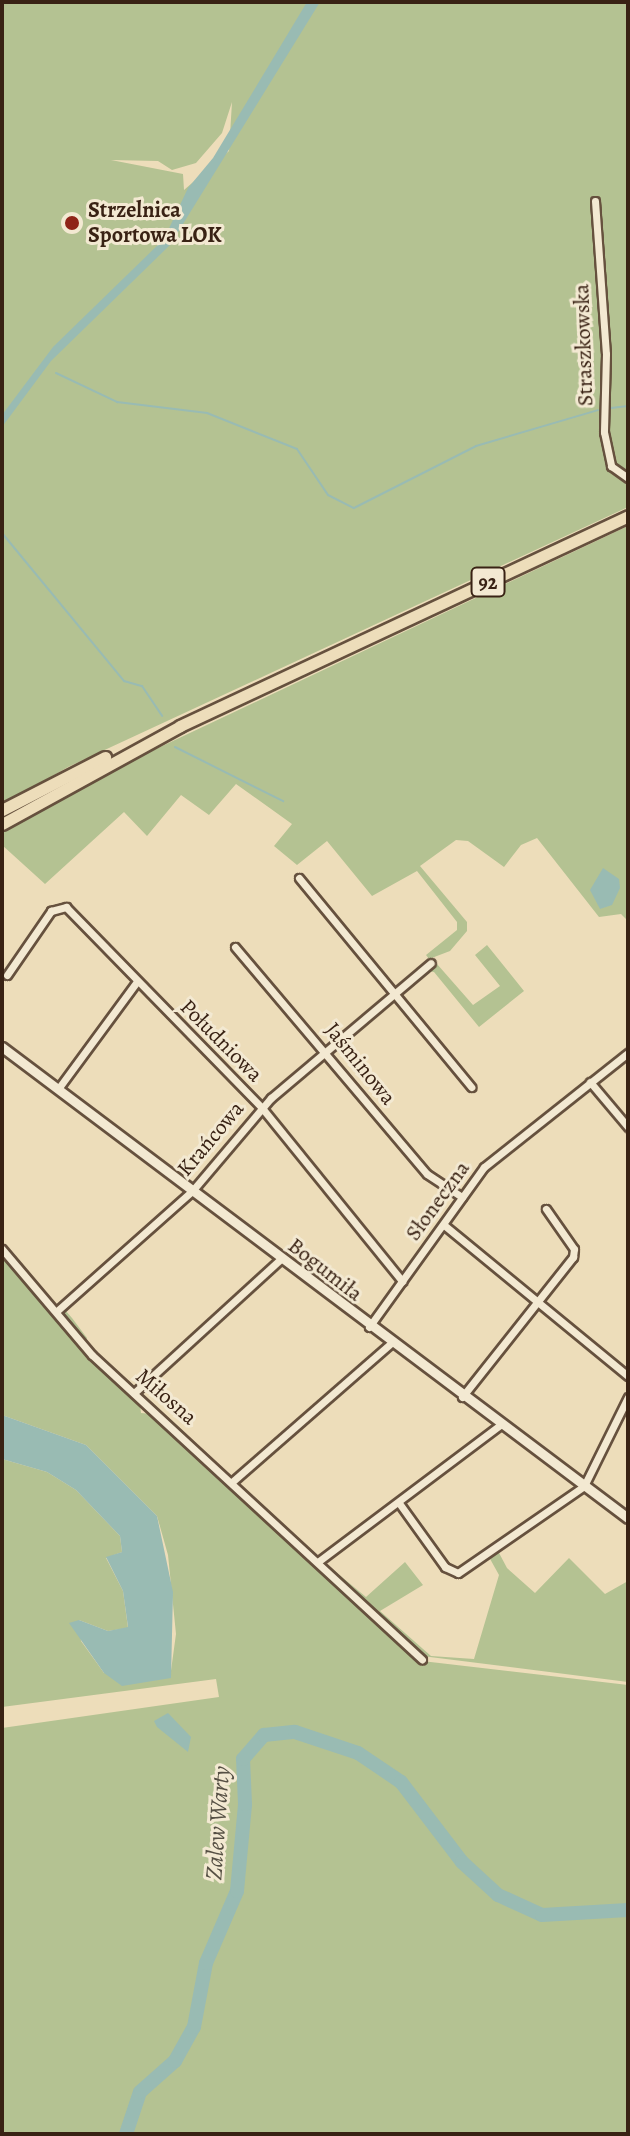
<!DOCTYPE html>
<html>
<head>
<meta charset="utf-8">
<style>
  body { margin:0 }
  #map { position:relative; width:630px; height:2136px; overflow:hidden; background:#edddba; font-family:Alegreya,serif }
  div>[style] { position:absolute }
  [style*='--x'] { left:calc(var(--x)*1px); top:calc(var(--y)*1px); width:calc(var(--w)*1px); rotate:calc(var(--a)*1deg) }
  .green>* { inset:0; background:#b4c292 }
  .water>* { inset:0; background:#99bbb3 }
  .stream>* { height:2px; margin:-1px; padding:0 1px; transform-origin:1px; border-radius:1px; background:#99bbb3 }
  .river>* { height:14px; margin:-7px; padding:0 7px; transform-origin:7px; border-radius:7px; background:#99bbb3 }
  .roads { filter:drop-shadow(2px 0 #66513e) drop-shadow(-2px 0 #66513e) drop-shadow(0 2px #66513e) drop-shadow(0 -2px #66513e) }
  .street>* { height:7px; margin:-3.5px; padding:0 3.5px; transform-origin:3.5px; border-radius:3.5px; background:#f3e9d2 }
  .secondary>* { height:9px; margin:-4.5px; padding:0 4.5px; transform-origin:4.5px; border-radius:4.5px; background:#f3e9d2 }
  .primary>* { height:11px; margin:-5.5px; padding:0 5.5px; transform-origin:5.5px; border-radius:5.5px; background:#edddba }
  .dots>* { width:22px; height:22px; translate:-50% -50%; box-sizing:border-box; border:4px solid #f3e9d2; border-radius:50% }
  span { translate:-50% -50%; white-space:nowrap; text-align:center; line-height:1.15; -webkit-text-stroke:6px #f3e9d2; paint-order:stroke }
  .shield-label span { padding:2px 6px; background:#f3e9d2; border:2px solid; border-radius:6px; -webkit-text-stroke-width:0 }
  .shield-label { font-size:20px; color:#392214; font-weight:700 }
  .poi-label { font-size:22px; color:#392214; font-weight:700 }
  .left { translate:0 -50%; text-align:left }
  .street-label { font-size:22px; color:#392214 }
  .water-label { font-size:24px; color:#565044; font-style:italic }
  .frame { position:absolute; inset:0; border:4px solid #392214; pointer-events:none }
</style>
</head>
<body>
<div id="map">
  <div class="green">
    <i style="clip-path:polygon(evenodd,2px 2px,628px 2px,628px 475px,616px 466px,605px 406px,609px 466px,619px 479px,628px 480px,628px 507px,68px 767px,2px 805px,2px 2px,232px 102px,229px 151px,184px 190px,183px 174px,111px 160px,158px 161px,172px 170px,196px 163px,222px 133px,232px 102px)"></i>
    <i style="clip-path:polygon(628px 526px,628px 921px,621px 914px,599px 917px,537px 838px,521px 845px,504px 867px,468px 841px,456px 840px,420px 866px,467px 922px,467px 931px,450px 951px,429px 959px,426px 955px,457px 930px,457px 922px,417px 871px,372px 896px,327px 841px,297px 865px,274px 846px,292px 824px,236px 784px,209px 815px,181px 795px,147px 836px,124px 812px,45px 884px,2px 845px,2px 830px,103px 774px)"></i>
    <i style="clip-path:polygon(487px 945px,524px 991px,479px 1027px,434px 972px,427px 971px,437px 964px,473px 1005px,500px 986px,475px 955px)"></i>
    <i style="clip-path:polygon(2px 1256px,55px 1319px,65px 1310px,72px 1318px,87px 1338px,82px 1351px,140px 1404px,141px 1413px,152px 1414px,422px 1661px,628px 1685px,628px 2134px,2px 2134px,2px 1728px,219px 1697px,216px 1679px,2px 1707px,2px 1459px,47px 1472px,76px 1490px,120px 1536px,122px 1552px,106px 1558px,123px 1591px,128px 1628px,108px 1631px,79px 1620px,81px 1641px,104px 1673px,170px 1678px,176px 1634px,168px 1555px,157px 1516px,86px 1445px,2px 1415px)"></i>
    <i style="clip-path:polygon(498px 1551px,507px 1568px,535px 1593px,569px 1558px,605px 1594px,628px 1581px,628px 1682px,422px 1656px,365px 1607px,325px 1563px,366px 1597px,405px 1562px,423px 1585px,380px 1611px,431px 1656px,474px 1659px,499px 1575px,489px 1557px)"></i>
  </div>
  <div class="water">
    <i style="clip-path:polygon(307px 2px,320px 2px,170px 245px,51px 361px,2px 427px,2px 415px,53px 347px,164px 239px,188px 188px,213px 158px)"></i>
    <i style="clip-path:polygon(603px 868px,619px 879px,620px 888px,612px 905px,600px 909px,590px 890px)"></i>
    <i style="clip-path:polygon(2px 1415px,86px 1445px,157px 1516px,173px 1592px,171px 1678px,122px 1686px,104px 1673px,69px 1623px,79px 1620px,108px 1631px,128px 1627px,123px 1591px,106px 1557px,122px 1552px,120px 1536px,76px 1490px,47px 1472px,2px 1459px)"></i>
    <i style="clip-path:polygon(168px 1713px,191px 1737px,188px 1752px,157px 1727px,154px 1721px)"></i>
  </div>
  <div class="stream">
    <i style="--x:56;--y:373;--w:68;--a:25.4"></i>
    <i style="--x:117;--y:402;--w:91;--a:7"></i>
    <i style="--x:207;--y:413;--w:97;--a:21.8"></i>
    <i style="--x:297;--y:449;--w:55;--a:56"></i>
    <i style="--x:328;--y:495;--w:29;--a:27"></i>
    <i style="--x:354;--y:508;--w:137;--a:-26.9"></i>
    <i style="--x:476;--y:446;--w:127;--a:-16.4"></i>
    <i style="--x:611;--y:408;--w:17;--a:-7"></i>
    <i style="--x:2;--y:533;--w:192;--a:50.5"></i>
    <i style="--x:124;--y:681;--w:19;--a:16"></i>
    <i style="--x:142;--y:686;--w:36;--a:56"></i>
    <i style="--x:175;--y:747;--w:121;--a:26.6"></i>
  </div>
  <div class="river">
    <i style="--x:126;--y:2134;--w:44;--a:-71.6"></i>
    <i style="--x:140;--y:2092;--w:47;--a:-41.5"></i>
    <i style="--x:175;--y:2061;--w:39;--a:-61"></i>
    <i style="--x:194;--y:2027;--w:65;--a:-79.4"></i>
    <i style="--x:206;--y:1963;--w:78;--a:-66.7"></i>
    <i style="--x:237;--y:1891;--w:87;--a:-84.7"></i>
    <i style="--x:245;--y:1804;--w:45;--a:-92.5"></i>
    <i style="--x:243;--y:1759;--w:32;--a:-49"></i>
    <i style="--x:264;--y:1735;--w:31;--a:-6"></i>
    <i style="--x:295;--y:1732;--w:66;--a:18.4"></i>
    <i style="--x:358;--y:1753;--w:52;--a:34"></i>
    <i style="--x:401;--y:1782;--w:101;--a:52.7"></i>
    <i style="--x:462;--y:1862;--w:49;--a:42.5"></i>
    <i style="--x:498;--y:1895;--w:48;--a:24.4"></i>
    <i style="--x:542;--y:1915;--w:86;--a:-3.3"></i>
  </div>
  <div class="roads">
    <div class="street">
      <i style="--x:595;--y:201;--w:153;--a:85.9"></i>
      <i style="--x:606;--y:354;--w:78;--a:91.5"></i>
      <i style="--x:604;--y:432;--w:35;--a:78"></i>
      <i style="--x:611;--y:466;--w:21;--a:35"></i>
      <i style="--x:299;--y:878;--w:271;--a:50.5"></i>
      <i style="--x:235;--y:947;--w:297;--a:49.8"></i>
      <i style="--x:427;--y:1174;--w:42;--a:33.3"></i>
      <i style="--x:7;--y:975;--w:78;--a:-55.5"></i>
      <i style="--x:51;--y:911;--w:16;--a:-15"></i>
      <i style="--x:66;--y:907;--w:281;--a:45.7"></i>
      <i style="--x:262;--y:1108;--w:223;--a:51"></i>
      <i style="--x:590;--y:1082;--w:59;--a:49.8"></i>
      <i style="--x:58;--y:1089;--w:132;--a:-53.7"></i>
      <i style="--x:444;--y:1225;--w:238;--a:39.4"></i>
      <i style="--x:2;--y:1249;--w:139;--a:49.7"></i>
      <i style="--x:92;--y:1355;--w:449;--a:42.7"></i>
      <i style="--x:58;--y:1310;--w:179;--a:-41.6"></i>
      <i style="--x:192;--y:1191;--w:122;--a:-49.7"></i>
      <i style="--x:271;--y:1098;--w:209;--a:-40.2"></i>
      <i style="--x:369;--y:1327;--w:197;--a:-54.3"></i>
      <i style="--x:484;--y:1167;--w:184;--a:-38.4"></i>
      <i style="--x:134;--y:1393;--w:199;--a:-42.4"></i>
      <i style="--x:462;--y:1397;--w:179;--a:-51.6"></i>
      <i style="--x:573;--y:1257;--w:8;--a:-83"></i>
      <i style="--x:574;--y:1249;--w:49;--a:-125"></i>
      <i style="--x:233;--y:1481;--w:210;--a:-41.1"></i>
      <i style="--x:399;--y:1503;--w:79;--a:54.3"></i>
      <i style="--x:445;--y:1567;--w:14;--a:25"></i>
      <i style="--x:458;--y:1573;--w:153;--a:-34.6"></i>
      <i style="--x:584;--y:1486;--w:99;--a:-63.7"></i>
      <i style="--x:319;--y:1561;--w:226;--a:-36.9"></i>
    </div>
    <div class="secondary">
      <i style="--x:2;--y:1047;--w:783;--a:36.96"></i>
    </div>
    <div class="primary">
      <i style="--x:2;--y:810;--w:116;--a:-27.2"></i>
      <i style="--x:2;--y:824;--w:203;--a:-28.8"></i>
      <i style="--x:180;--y:726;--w:495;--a:-25.1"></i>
    </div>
  </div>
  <div class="dots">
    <i style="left:72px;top:223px;background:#8f2418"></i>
  </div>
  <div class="shield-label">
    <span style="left:488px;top:582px">92</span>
  </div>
  <div class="poi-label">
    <span class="left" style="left:88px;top:223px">Strzelnica<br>Sportowa LOK</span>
  </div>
  <div class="street-label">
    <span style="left:584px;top:345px;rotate:-92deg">Straszkowska</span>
    <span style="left:221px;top:1041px;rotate:45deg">Południowa</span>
    <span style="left:360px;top:1064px;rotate:51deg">Jaśminowa</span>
    <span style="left:211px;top:1139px;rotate:-50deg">Krańcowa</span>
    <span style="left:438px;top:1201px;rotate:-54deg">Słoneczna</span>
    <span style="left:325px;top:1270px;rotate:38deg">Bogumiła</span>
    <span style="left:166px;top:1397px;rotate:41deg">Miłosna</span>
  </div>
  <div class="water-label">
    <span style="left:218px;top:1823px;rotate:-86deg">Zalew Warty</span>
  </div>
  <div class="frame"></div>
</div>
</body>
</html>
